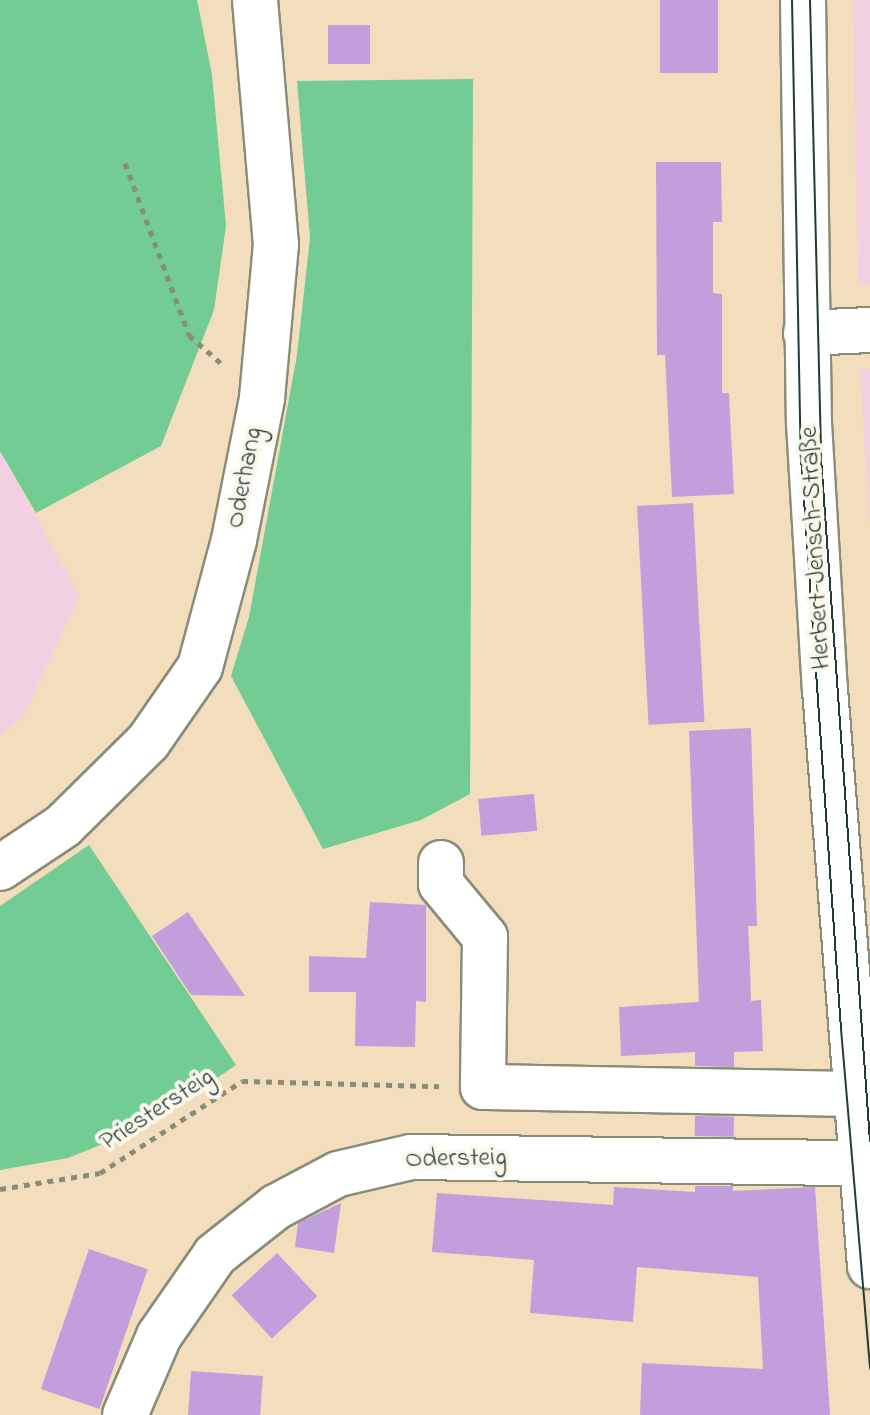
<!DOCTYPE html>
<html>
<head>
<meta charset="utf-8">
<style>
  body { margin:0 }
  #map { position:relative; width:870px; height:1415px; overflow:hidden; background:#f2ddbd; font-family:"Indie Flower",sans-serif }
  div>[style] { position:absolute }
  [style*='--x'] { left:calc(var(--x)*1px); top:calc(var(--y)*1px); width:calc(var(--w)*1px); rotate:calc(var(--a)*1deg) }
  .built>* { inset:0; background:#f2cfe1 }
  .green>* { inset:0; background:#72cc93 }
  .building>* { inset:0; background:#c09fdc; transform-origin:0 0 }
  .path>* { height:5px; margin-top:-2.5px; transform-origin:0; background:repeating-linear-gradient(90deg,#888d78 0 6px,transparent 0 12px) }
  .roads { filter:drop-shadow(2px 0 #888d78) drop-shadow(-2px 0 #888d78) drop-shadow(0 2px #888d78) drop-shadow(0 -2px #888d78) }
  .minor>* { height:44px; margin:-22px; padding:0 22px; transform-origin:22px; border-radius:22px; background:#fff }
  .tram>* { height:2px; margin:-1px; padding:0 1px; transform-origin:1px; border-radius:1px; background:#1f3d34 }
  span { translate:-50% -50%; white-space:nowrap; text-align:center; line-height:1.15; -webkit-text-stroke:8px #fbf7ec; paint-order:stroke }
  .street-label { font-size:26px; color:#1f3d34 }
</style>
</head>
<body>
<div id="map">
  <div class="built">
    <i style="clip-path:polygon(853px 0,870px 0,870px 285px,858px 285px)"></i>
    <i style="clip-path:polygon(860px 369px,870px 369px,870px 525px)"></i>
    <i style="clip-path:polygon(0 451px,80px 596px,23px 717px,0 736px)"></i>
  </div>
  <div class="green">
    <i style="clip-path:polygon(0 0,197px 0,212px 75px,226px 226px,214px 310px,161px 446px,36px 513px,0 451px)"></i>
    <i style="clip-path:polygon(473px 79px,470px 794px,421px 820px,323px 849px,231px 676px,249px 617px,297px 355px,310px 238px,297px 81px)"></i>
    <i style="clip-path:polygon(89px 845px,236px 1065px,147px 1126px,68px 1158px,0 1170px,0 906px)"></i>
  </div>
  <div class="building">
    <i style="left:660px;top:0;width:58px;height:73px"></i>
    <i style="left:328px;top:25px;width:42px;height:39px"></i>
    <i style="clip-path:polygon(656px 162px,721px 162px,722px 222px,713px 222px,713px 293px,722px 294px,722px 393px,729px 393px,734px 494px,672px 497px,665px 355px,657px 355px)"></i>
    <i style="left:693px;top:503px;width:219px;height:56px;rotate:87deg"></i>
    <i style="clip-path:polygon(751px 728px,757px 926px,748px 926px,750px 964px,751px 1001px,761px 1000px,763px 1051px,734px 1052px,734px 1067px,695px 1066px,695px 1052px,621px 1056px,619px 1007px,699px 1002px,689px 731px)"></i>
    <i style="left:534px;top:794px;width:37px;height:56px;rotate:85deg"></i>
    <i style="clip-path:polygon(370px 902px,426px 905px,426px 1002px,416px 1001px,415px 1047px,355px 1046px,356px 992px,309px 992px,309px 956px,366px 958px)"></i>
    <i style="clip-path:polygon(188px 912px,245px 996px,191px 995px,152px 936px)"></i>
    <i style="left:695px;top:1116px;width:39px;height:20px;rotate:1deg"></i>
    <i style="clip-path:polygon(695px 1186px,733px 1186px,733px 1191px,815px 1187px,830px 1415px,640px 1415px,642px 1363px,763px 1369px,758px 1277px,637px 1267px,633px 1322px,530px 1313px,534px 1260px,432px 1252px,437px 1193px,613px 1205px,614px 1187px,695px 1192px)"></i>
    <i style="clip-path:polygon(341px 1203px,334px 1253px,295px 1247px,298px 1223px)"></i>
    <i style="left:89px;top:1249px;width:62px;height:148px;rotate:19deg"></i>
    <i style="left:277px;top:1253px;width:59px;height:62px;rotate:47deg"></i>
    <i style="left:191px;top:1371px;width:72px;height:44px;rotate:4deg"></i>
  </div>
  <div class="path">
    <i style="--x:125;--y:163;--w:184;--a:69.6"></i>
    <i style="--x:189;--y:335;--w:44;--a:41.3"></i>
    <i style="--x:0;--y:1189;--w:101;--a:-9.1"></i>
    <i style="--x:100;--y:1173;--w:169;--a:-32.9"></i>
    <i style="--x:242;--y:1081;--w:197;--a:1.5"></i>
  </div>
  <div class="roads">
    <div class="minor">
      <i style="--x:803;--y:0;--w:423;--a:89.2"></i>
      <i style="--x:809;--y:423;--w:266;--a:86.6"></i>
      <i style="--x:825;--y:689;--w:579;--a:85.54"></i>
      <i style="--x:806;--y:333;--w:64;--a:-2.7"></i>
      <i style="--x:441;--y:863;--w:21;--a:90"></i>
      <i style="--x:441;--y:884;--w:69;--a:50.3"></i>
      <i style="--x:485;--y:937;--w:150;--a:90.8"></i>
      <i style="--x:483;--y:1087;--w:373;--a:1.1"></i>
      <i style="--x:0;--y:868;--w:76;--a:-33.7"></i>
      <i style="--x:63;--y:826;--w:120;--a:-44.7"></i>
      <i style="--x:148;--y:742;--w:91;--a:-55.3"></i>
      <i style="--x:200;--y:667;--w:131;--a:-75"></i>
      <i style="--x:234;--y:540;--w:145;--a:-78.8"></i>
      <i style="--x:262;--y:398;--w:154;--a:-84.8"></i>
      <i style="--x:276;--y:245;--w:246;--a:-94.9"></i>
      <i style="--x:125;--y:1415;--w:86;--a:-66.7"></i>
      <i style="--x:159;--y:1336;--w:98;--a:-55.3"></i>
      <i style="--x:215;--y:1255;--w:78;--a:-38.2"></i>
      <i style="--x:276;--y:1207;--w:70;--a:-28"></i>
      <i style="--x:338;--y:1174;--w:75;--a:-13.1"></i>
      <i style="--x:411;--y:1157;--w:449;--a:0.8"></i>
    </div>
  </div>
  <div class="tram">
    <i style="--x:792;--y:0;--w:457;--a:88.9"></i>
    <i style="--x:801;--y:457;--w:573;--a:86"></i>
    <i style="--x:841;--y:1029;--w:341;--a:85.1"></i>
    <i style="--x:810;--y:0;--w:458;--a:88.6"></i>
    <i style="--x:821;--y:458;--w:685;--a:85.9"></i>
  </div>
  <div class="street-label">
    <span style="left:246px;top:478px;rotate:-79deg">Oderhang</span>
    <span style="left:817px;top:548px;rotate:-93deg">Herbert-Jensch-Straße</span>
    <span style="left:158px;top:1111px;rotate:-33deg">Priestersteig</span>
    <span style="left:456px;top:1160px;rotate:-1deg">Odersteig</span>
  </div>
</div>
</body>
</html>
